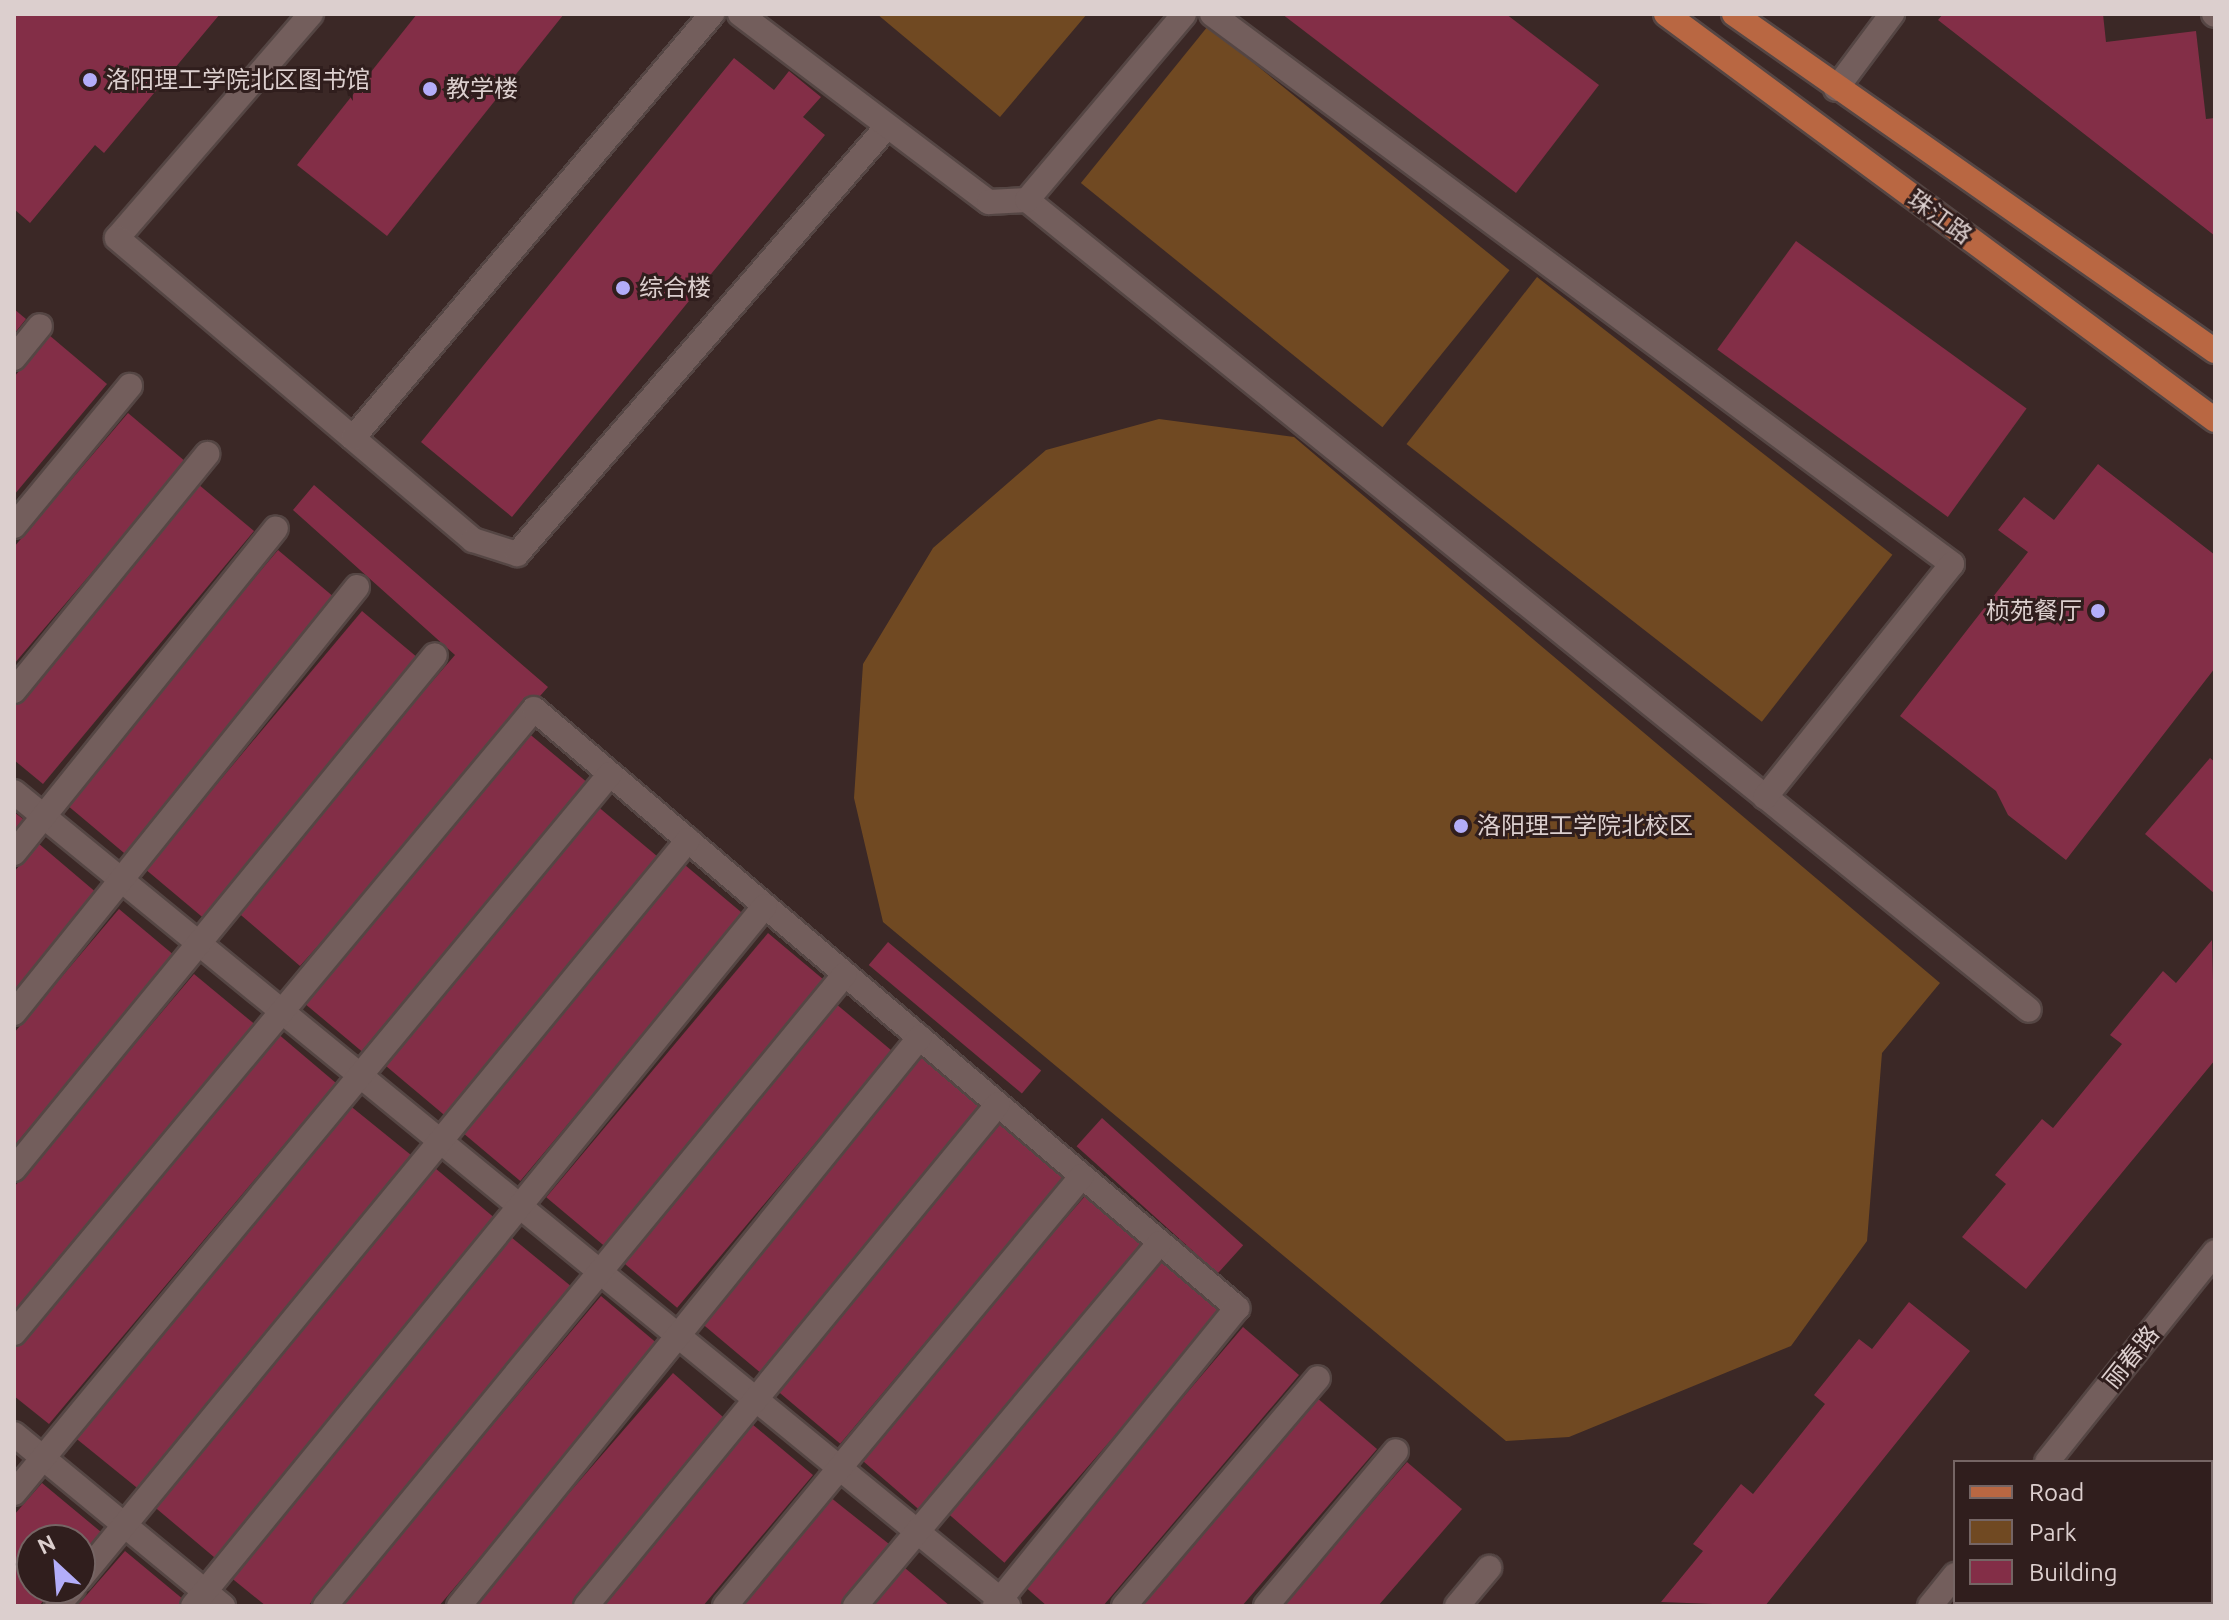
<!DOCTYPE html>
<html>
<head>
<meta charset="utf-8">
<style>
  body { margin:0 }
  #map { position:relative; width:2229px; height:1620px; overflow:hidden; background:#3b2826; font-family:Ubuntu,"Noto Sans SC",sans-serif }
  div>[style] { position:absolute }
  [style*='--x'] { left:calc(var(--x)*1px); top:calc(var(--y)*1px); width:calc(var(--w)*1px); rotate:calc(var(--a)*1deg) }
  .green>* { inset:0; background:#704922; transform-origin:0 0 }
  .building>* { inset:0; background:#832e47; transform-origin:0 0 }
  .roads { filter:drop-shadow(2px 0 #554644) drop-shadow(-2px 0 #554644) drop-shadow(0 2px #554644) drop-shadow(0 -2px #554644) }
  .minor>* { height:24px; margin:-12px; padding:0 12px; transform-origin:12px; border-radius:12px; background:#735e5c }
  .major>* { height:24px; margin:-12px; padding:0 12px; transform-origin:12px; border-radius:12px; background:#b96742 }
  .dots>* { width:22px; height:22px; translate:-50% -50%; box-sizing:border-box; border:4px solid #301e1d; border-radius:50% }
  span { translate:-50% -50%; white-space:nowrap; text-align:center; line-height:1.15; -webkit-text-stroke:6px #301e1d; paint-order:stroke }
  .poi-label { font-size:24px; color:#dccfce }
  .left { translate:0 -50%; text-align:left }
  .right { translate:-100% -50%; text-align:right }
  .street-label { font-size:24px; color:#dccfce }
  .frame { position:absolute; inset:0; border:16px solid #dccfce; pointer-events:none }
  .legend { position:absolute; left:1953px; top:1460px; width:260px; height:144px; box-sizing:border-box; background:#301e1d; border:2px solid #756564; margin:0; padding:10px 14px; list-style:none; font-size:24px; color:#dccfce }
  .legend li { display:flex; align-items:center; gap:16px; height:40px }
  .legend b { width:40px; border:2px solid #756564 }
  .north { position:absolute; left:16px; top:1524px; width:80px; height:80px; box-sizing:border-box; background:#301e1d; border:2px solid #756564; border-radius:50%; rotate:334deg; font-size:22px; font-weight:700; line-height:32px; text-align:center; color:#dccfce }
  .north::after { content:''; display:block; margin:auto; width:28px; height:36px; background:#b3adf9; clip-path:polygon(50% 0,100% 100%,50% 72%,0 100%) }
</style>
</head>
<body>
<div id="map">
  <div class="green">
    <i style="clip-path:polygon(877px 14px,1087px 14px,1000px 117px)"></i>
    <i style="left:1208px;top:26px;width:388px;height:202px;rotate:39deg"></i>
    <i style="left:1537px;top:277px;width:451px;height:212px;rotate:38deg"></i>
    <i style="clip-path:polygon(1159px 419px,1294px 437px,1940px 983px,1882px 1053px,1867px 1241px,1791px 1346px,1569px 1437px,1506px 1441px,883px 922px,854px 798px,863px 664px,933px 548px,1046px 450px)"></i>
  </div>
  <div class="building">
    <i style="clip-path:polygon(14px 14px,220px 14px,104px 153px,95px 145px,30px 223px,14px 209px)"></i>
    <i style="clip-path:polygon(417px 14px,564px 14px,387px 236px,297px 165px)"></i>
    <i style="clip-path:polygon(1282px 14px,1506px 14px,1599px 85px,1516px 193px)"></i>
    <i style="clip-path:polygon(1943px 14px,2103px 14px,2106px 42px,2196px 31px,2206px 119px,2215px 118px,2215px 236px,1938px 20px)"></i>
    <i style="clip-path:polygon(734px 58px,774px 90px,789px 71px,821px 97px,803px 117px,825px 135px,512px 517px,421px 442px)"></i>
    <i style="left:1796px;top:241px;width:285px;height:134px;rotate:36deg"></i>
    <i style="clip-path:polygon(14px 309px,26px 319px,14px 334px)"></i>
    <i style="clip-path:polygon(49px 335px,107px 384px,14px 495px,14px 377px)"></i>
    <i style="clip-path:polygon(128px 413px,186px 462px,14px 664px,14px 547px)"></i>
    <i style="clip-path:polygon(2098px 464px,2215px 555px,2215px 668px,2066px 860px,2008px 815px,1996px 791px,1900px 716px,2028px 552px,1998px 530px,2024px 497px,2054px 520px)"></i>
    <i style="clip-path:polygon(198px 484px,254px 531px,43px 784px,14px 760px,14px 705px)"></i>
    <i style="clip-path:polygon(314px 485px,548px 687px,300px 966px,235px 910px,455px 655px,293px 510px)"></i>
    <i style="left:278px;top:550px;width:78px;height:331px;rotate:40deg"></i>
    <i style="left:362px;top:611px;width:77px;height:337px;rotate:40deg"></i>
    <i style="left:526px;top:731px;width:80px;height:351px;rotate:40deg"></i>
    <i style="clip-path:polygon(2210px 758px,2215px 762px,2215px 894px,2145px 834px)"></i>
    <i style="left:596px;top:805px;width:83px;height:335px;rotate:40deg"></i>
    <i style="clip-path:polygon(14px 812px,27px 822px,14px 837px)"></i>
    <i style="clip-path:polygon(38px 843px,98px 894px,14px 993px,14px 872px)"></i>
    <i style="left:685px;top:865px;width:77px;height:348px;rotate:40deg"></i>
    <i style="clip-path:polygon(119px 909px,175px 956px,14px 1146px,14px 1033px)"></i>
    <i style="left:768px;top:933px;width:79px;height:345px;rotate:40deg"></i>
    <i style="clip-path:polygon(2212px 940px,2215px 1060px,2026px 1289px,1962px 1237px,2006px 1184px,1995px 1175px,2042px 1119px,2053px 1128px,2122px 1044px,2110px 1035px,2163px 971px,2176px 983px)"></i>
    <i style="left:888px;top:942px;width:200px;height:30px;rotate:40deg"></i>
    <i style="clip-path:polygon(194px 974px,258px 1027px,14px 1315px,14px 1187px)"></i>
    <i style="left:835px;top:1003px;width:75px;height:335px;rotate:40deg"></i>
    <i style="clip-path:polygon(277px 1033px,336px 1083px,49px 1424px,14px 1396px,14px 1346px)"></i>
    <i style="left:921px;top:1057px;width:83px;height:345px;rotate:40deg"></i>
    <i style="left:348px;top:1104px;width:83px;height:431px;rotate:39deg"></i>
    <i style="left:1102px;top:1118px;width:190px;height:38px;rotate:42deg"></i>
    <i style="left:1001px;top:1123px;width:83px;height:349px;rotate:40deg"></i>
    <i style="left:435px;top:1168px;width:83px;height:440px;rotate:40deg"></i>
    <i style="left:1086px;top:1195px;width:81px;height:347px;rotate:41deg"></i>
    <i style="clip-path:polygon(511px 1237px,572px 1287px,308px 1606px,266px 1606px,229px 1576px)"></i>
    <i style="left:1162px;top:1261px;width:79px;height:331px;rotate:41deg"></i>
    <i style="clip-path:polygon(601px 1296px,659px 1345px,439px 1606px,340px 1606px)"></i>
    <i style="clip-path:polygon(1909px 1302px,1970px 1351px,1765px 1606px,1661px 1602px,1703px 1551px,1693px 1544px,1741px 1484px,1753px 1494px,1825px 1404px,1814px 1395px,1859px 1339px,1872px 1349px)"></i>
    <i style="clip-path:polygon(1243px 1327px,1299px 1375px,1103px 1606px,1047px 1606px,1023px 1585px)"></i>
    <i style="clip-path:polygon(673px 1373px,731px 1424px,573px 1606px,471px 1606px)"></i>
    <i style="clip-path:polygon(1316px 1397px,1377px 1449px,1242px 1606px,1137px 1606px)"></i>
    <i style="clip-path:polygon(752px 1424px,813px 1475px,703px 1606px,598px 1606px)"></i>
    <i style="clip-path:polygon(1407px 1462px,1462px 1509px,1378px 1606px,1282px 1606px)"></i>
    <i style="clip-path:polygon(42px 1483px,101px 1532px,80px 1557px,80px 1540px,32px 1540px,32px 1588px,54px 1588px,39px 1606px,14px 1606px,14px 1515px)"></i>
    <i style="clip-path:polygon(825px 1493px,889px 1544px,839px 1606px,733px 1606px)"></i>
    <i style="clip-path:polygon(125px 1551px,184px 1600px,179px 1606px,77px 1606px)"></i>
    <i style="clip-path:polygon(905px 1568px,950px 1606px,873px 1606px)"></i>
  </div>
  <div class="roads">
    <div class="minor">
      <i style="--x:311;--y:14;--w:296;--a:130.9"></i>
      <i style="--x:117;--y:238;--w:467;--a:40.3"></i>
      <i style="--x:473;--y:540;--w:46;--a:17.7"></i>
      <i style="--x:517;--y:554;--w:561;--a:-49.12"></i>
      <i style="--x:740;--y:14;--w:312;--a:37.1"></i>
      <i style="--x:989;--y:202;--w:38;--a:-3"></i>
      <i style="--x:1027;--y:200;--w:1288;--a:38.95"></i>
      <i style="--x:1212;--y:14;--w:922;--a:36.62"></i>
      <i style="--x:1952;--y:564;--w:299;--a:128.7"></i>
      <i style="--x:2214;--y:14;--w:1;--a:45"></i>
      <i style="--x:1836;--y:89;--w:94;--a:-53.3"></i>
      <i style="--x:1027;--y:200;--w:243;--a:-49.8"></i>
      <i style="--x:14;--y:358;--w:41;--a:-50.9"></i>
      <i style="--x:353;--y:438;--w:556;--a:-49.75"></i>
      <i style="--x:14;--y:526;--w:182;--a:-50.4"></i>
      <i style="--x:14;--y:691;--w:306;--a:-50.8"></i>
      <i style="--x:14;--y:792;--w:1285;--a:39.31"></i>
      <i style="--x:14;--y:853;--w:417;--a:-51.1"></i>
      <i style="--x:14;--y:1013;--w:547;--a:-51.16"></i>
      <i style="--x:14;--y:1169;--w:664;--a:-50.68"></i>
      <i style="--x:14;--y:1333;--w:812;--a:-50.19"></i>
      <i style="--x:534;--y:709;--w:924;--a:40.43"></i>
      <i style="--x:1237;--y:1308;--w:384;--a:129.1"></i>
      <i style="--x:14;--y:1434;--w:271;--a:39.5"></i>
      <i style="--x:2047;--y:1462;--w:269;--a:-51.3"></i>
      <i style="--x:14;--y:1493;--w:934;--a:-50.34"></i>
      <i style="--x:80;--y:1579;--w:957;--a:-50.55"></i>
      <i style="--x:2138;--y:1602;--w:6;--a:45"></i>
      <i style="--x:57;--y:1606;--w:24;--a:-48"></i>
      <i style="--x:193;--y:1606;--w:904;--a:-50.75"></i>
      <i style="--x:325;--y:1606;--w:818;--a:-50.55"></i>
      <i style="--x:459;--y:1606;--w:732;--a:-50.99"></i>
      <i style="--x:586;--y:1606;--w:649;--a:-50.62"></i>
      <i style="--x:725;--y:1606;--w:559;--a:-50.3"></i>
      <i style="--x:855;--y:1606;--w:474;--a:-50"></i>
      <i style="--x:1124;--y:1606;--w:299;--a:-49.6"></i>
      <i style="--x:1266;--y:1606;--w:202;--a:-50"></i>
      <i style="--x:1457;--y:1606;--w:50;--a:-49.9"></i>
      <i style="--x:1930;--y:1606;--w:40;--a:-51"></i>
    </div>
    <div class="major">
      <i style="--x:1666;--y:14;--w:683;--a:36.48"></i>
      <i style="--x:1734;--y:14;--w:587;--a:35.02"></i>
    </div>
  </div>
  <div class="dots">
    <i style="left:90px;top:80px;background:#b3adf9"></i>
    <i style="left:430px;top:89px;background:#b3adf9"></i>
    <i style="left:623px;top:288px;background:#b3adf9"></i>
    <i style="left:2098px;top:611px;background:#b3adf9"></i>
    <i style="left:1461px;top:826px;background:#b3adf9"></i>
  </div>
  <div class="poi-label">
    <span class="left" style="left:106px;top:80px">洛阳理工学院北区图书馆</span>
    <span class="left" style="left:446px;top:89px">教学楼</span>
    <span class="left" style="left:639px;top:288px">综合楼</span>
    <span class="right" style="left:2082px;top:611px">桢苑餐厅</span>
    <span class="left" style="left:1477px;top:826px">洛阳理工学院北校区</span>
  </div>
  <div class="street-label">
    <span style="left:1940px;top:217px;rotate:36deg">珠江路</span>
    <span style="left:2131px;top:1357px;rotate:-51deg">丽春路</span>
  </div>
  <div class="frame"></div>
  <ul class="legend">
  <li><b style="height:10px;background:#b96742"></b>Road</li>
  <li><b style="height:22px;background:#704922"></b>Park</li>
  <li><b style="height:22px;background:#832e47"></b>Building</li>
  </ul>
  <div class="north">N</div>
</div>
</body>
</html>
